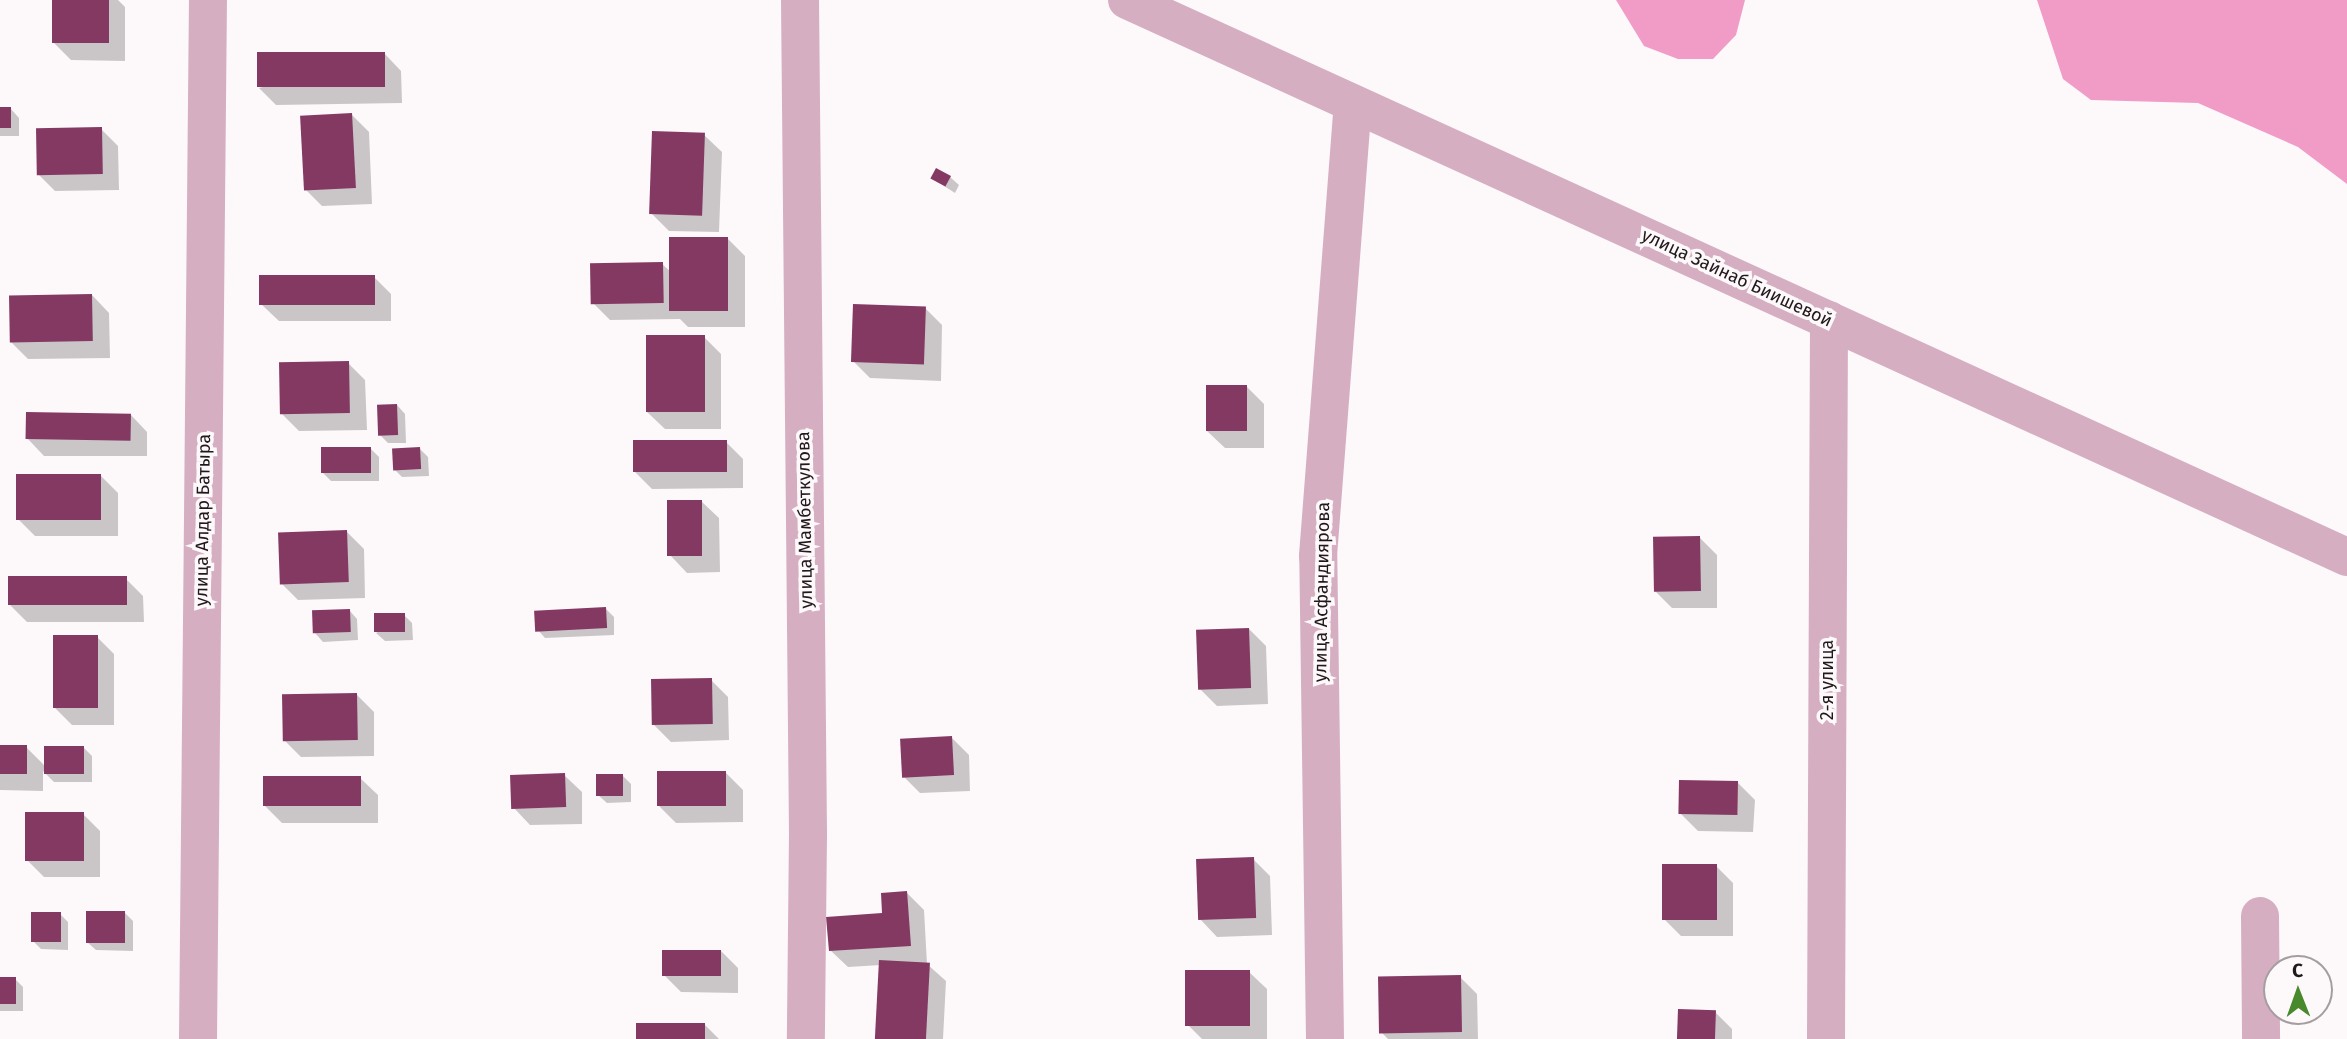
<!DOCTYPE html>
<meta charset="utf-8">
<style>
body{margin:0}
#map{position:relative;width:2347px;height:1039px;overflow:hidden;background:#fdf8fa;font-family:"Fira Sans",sans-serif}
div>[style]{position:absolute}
.forest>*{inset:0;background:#f19bc7}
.shadow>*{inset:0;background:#0003}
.building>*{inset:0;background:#843963;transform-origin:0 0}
.minor>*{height:38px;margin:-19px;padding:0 19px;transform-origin:19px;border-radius:19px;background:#d5aec1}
span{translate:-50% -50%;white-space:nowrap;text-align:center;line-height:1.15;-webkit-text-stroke:7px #fdf8fa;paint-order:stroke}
.street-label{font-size:18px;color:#20181c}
.north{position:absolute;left:2263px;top:955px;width:70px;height:70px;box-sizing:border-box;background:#fdf8fa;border:2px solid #a59ea1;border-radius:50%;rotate:359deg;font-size:19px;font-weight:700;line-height:28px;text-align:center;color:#20181c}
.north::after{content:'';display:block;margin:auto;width:24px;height:32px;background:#47892c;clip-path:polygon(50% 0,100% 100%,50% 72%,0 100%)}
</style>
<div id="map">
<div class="forest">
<i style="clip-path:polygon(1616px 0,1745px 0,1736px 35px,1713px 59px,1678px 59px,1644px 46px)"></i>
<i style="clip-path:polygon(2037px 0,2347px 0,2347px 184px,2298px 147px,2198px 103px,2091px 100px,2063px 79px)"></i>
</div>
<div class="shadow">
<i style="clip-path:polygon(54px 0,118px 0,125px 7px,125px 61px,71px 60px,54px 43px)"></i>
<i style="clip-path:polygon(384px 53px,401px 71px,402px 103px,276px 105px,259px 88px)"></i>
<i style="clip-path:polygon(0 109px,11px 109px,19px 118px,19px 136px,0 136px)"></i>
<i style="clip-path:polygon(352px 115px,369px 132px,372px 204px,322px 206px,305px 189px)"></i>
<i style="clip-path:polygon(101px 129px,118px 146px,119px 190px,55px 191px,38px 174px)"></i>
<i style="clip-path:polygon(704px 135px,722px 152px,719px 232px,669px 231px,651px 213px)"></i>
<i style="clip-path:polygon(950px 177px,959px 185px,955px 193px,933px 179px)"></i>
<i style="clip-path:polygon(728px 239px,745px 256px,745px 327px,688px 327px,680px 319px,610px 320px,593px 303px,662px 264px,671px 272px)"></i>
<i style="clip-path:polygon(374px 277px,391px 294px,391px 321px,279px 321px,261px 304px)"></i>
<i style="clip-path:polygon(92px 295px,109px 313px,110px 358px,28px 359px,11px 342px)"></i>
<i style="clip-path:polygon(925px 308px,942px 325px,941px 381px,870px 378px,853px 361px)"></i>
<i style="clip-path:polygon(704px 337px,721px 354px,721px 429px,665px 429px,647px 412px)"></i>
<i style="clip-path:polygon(348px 363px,365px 380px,367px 430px,299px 431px,282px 414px)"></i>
<i style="clip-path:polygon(1247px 387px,1264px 404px,1264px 448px,1225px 448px,1207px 431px)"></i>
<i style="clip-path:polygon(397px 405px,405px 414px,406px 443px,388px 443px,380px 435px)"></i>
<i style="clip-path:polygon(130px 414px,147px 432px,147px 456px,44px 456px,27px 438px)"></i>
<i style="clip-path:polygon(726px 442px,743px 459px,743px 488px,652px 489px,635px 472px)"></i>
<i style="clip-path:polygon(371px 449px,379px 457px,379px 481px,331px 481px,323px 473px)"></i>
<i style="clip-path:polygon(420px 449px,428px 457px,429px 476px,402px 477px,394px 469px)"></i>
<i style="clip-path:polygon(100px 475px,118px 493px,118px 536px,35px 536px,18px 519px)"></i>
<i style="clip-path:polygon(701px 501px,719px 518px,720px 572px,687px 573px,670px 555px)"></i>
<i style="clip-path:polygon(347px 532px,364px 549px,365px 598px,298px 600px,281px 583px)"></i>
<i style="clip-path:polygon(1700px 538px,1717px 555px,1717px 608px,1672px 608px,1655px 591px)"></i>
<i style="clip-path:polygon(126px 579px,143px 596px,144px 622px,27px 622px,10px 605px)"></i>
<i style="clip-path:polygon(605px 608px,614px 617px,614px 635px,545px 638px,537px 629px)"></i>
<i style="clip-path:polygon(349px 610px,357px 619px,358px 640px,323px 642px,315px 633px)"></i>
<i style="clip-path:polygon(404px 615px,412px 623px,413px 640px,385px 641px,376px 633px)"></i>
<i style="clip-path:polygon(1249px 629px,1266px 646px,1268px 704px,1217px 706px,1200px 689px)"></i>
<i style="clip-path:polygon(97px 637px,114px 654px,114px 725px,72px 725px,55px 708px)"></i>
<i style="clip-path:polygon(711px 680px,728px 697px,729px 740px,671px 742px,654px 725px)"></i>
<i style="clip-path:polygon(357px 695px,374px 712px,374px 756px,301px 757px,284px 740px)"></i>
<i style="clip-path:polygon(952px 738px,969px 755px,970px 791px,920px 793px,903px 776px)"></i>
<i style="clip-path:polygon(0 747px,26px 747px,46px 767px,84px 748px,92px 756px,92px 782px,54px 782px,43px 771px,43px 791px,0 790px)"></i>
<i style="clip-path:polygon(726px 773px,743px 790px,743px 822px,676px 823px,659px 806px)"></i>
<i style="clip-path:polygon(564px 775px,582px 792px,582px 824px,530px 825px,513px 807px)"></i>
<i style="clip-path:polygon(622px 775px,631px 784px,631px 802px,607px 803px,598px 795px)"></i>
<i style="clip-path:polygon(360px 778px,378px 795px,378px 823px,282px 823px,265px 806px)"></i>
<i style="clip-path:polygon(1737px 782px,1755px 800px,1753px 832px,1698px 831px,1681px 814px)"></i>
<i style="clip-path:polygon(83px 814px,100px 831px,100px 877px,44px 877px,27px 860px)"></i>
<i style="clip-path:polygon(1253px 859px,1270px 876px,1272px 935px,1217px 937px,1200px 919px)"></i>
<i style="clip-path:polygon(1716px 866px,1733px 883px,1733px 936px,1681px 936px,1664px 919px)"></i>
<i style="clip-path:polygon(907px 893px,924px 910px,927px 964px,946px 981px,943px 1039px,877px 1039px,881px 965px,848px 967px,830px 950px,884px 915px)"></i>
<i style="clip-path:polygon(125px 913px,133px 921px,133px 951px,96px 950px,87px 942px)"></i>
<i style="clip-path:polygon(60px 914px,68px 922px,68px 950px,41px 949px,33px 941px)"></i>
<i style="clip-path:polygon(721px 951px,738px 968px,738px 993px,681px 992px,664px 975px)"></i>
<i style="clip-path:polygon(1249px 972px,1267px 989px,1267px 1039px,1202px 1039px,1188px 1025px)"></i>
<i style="clip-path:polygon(1460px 977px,1477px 994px,1478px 1039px,1388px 1039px,1381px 1032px)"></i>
<i style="clip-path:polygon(0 979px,15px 979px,23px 987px,23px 1011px,0 1011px)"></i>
<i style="clip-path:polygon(1715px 1012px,1732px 1029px,1732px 1039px,1679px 1039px)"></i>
<i style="clip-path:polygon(705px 1025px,719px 1039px,638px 1039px)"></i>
</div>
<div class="building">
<i style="left:52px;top:0;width:57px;height:43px"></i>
<i style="left:385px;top:52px;width:35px;height:128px;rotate:90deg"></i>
<i style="left:0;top:107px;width:11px;height:21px"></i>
<i style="left:352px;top:113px;width:75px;height:52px;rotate:87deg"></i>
<i style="left:102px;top:127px;width:47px;height:66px;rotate:89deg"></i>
<i style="left:652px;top:131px;width:53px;height:83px;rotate:2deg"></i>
<i style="left:936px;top:168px;width:17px;height:12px;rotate:28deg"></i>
<i style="left:669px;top:237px;width:59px;height:74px"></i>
<i style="left:663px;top:262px;width:41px;height:73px;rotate:89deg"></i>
<i style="left:259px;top:275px;width:116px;height:30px"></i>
<i style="left:92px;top:294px;width:47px;height:83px;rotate:89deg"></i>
<i style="left:853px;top:304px;width:73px;height:58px;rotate:2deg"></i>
<i style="left:705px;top:335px;width:77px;height:59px;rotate:90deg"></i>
<i style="left:349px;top:361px;width:52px;height:70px;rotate:89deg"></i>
<i style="left:1206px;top:385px;width:41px;height:46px"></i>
<i style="left:397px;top:404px;width:31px;height:20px;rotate:88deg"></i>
<i style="left:26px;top:412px;width:105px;height:27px;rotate:1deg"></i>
<i style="left:727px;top:440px;width:32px;height:94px;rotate:90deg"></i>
<i style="left:371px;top:447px;width:26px;height:50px;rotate:90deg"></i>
<i style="left:420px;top:447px;width:22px;height:28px;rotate:87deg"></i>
<i style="left:16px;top:474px;width:85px;height:46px"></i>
<i style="left:667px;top:500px;width:35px;height:56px"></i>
<i style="left:347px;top:530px;width:52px;height:69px;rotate:88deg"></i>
<i style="left:1700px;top:536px;width:55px;height:47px;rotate:89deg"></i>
<i style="left:8px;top:576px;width:119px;height:29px"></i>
<i style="left:606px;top:607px;width:21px;height:72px;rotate:87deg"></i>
<i style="left:350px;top:609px;width:23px;height:38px;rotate:88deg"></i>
<i style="left:405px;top:613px;width:19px;height:31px;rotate:90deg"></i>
<i style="left:1249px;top:628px;width:60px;height:53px;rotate:88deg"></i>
<i style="left:53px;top:635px;width:45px;height:73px"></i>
<i style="left:712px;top:678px;width:46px;height:61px;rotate:89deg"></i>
<i style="left:357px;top:693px;width:47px;height:75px;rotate:89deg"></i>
<i style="left:952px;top:736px;width:39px;height:52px;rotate:87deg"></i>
<i style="left:0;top:745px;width:27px;height:29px"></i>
<i style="left:44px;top:746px;width:40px;height:28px"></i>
<i style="left:657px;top:771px;width:69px;height:35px"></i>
<i style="left:565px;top:773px;width:34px;height:55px;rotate:88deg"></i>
<i style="left:596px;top:774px;width:27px;height:22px"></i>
<i style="left:263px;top:776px;width:98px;height:30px"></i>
<i style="left:1679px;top:780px;width:59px;height:34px;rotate:1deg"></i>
<i style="left:25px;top:812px;width:59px;height:49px"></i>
<i style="left:1254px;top:857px;width:61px;height:58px;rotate:88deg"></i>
<i style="left:1662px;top:864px;width:55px;height:56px"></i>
<i style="clip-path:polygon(907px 891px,911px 946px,829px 951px,826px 917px,882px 913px,881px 893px)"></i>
<i style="left:86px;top:911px;width:39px;height:32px"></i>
<i style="left:61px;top:912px;width:30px;height:30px;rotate:90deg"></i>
<i style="left:662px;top:950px;width:59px;height:26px"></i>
<i style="left:879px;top:960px;width:51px;height:79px;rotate:3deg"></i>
<i style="left:1185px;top:970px;width:65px;height:56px"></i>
<i style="left:1461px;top:975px;width:57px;height:83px;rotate:89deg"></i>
<i style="left:0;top:977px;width:16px;height:27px"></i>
<i style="left:1678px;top:1009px;width:38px;height:30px;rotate:2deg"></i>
<i style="left:636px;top:1023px;width:69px;height:16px"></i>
</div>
<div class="minor">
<i style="left:800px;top:0;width:834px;rotate:89.45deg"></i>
<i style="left:808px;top:834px;width:205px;rotate:90.6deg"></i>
<i style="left:1127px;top:0;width:1341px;rotate:24.54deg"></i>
<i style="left:2260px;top:916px;width:123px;rotate:89.5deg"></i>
<i style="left:198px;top:1039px;width:1039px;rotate:-89.45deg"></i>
<i style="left:1325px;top:1039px;width:483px;rotate:-90.8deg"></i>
<i style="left:1318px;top:556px;width:454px;rotate:-85.6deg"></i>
<i style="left:1826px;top:1039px;width:719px;rotate:-89.76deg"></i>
</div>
<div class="street-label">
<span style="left:1737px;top:278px;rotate:25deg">улица Зайнаб Биишевой</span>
<span style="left:203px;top:520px;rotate:-89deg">улица Алдар Батыра</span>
<span style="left:805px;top:520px;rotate:-91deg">улица Мамбеткулова</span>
<span style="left:1322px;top:592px;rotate:-89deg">улица Асфандиярова</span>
<span style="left:1827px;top:680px;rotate:-90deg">2-я улица</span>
</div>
<div class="north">С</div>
</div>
